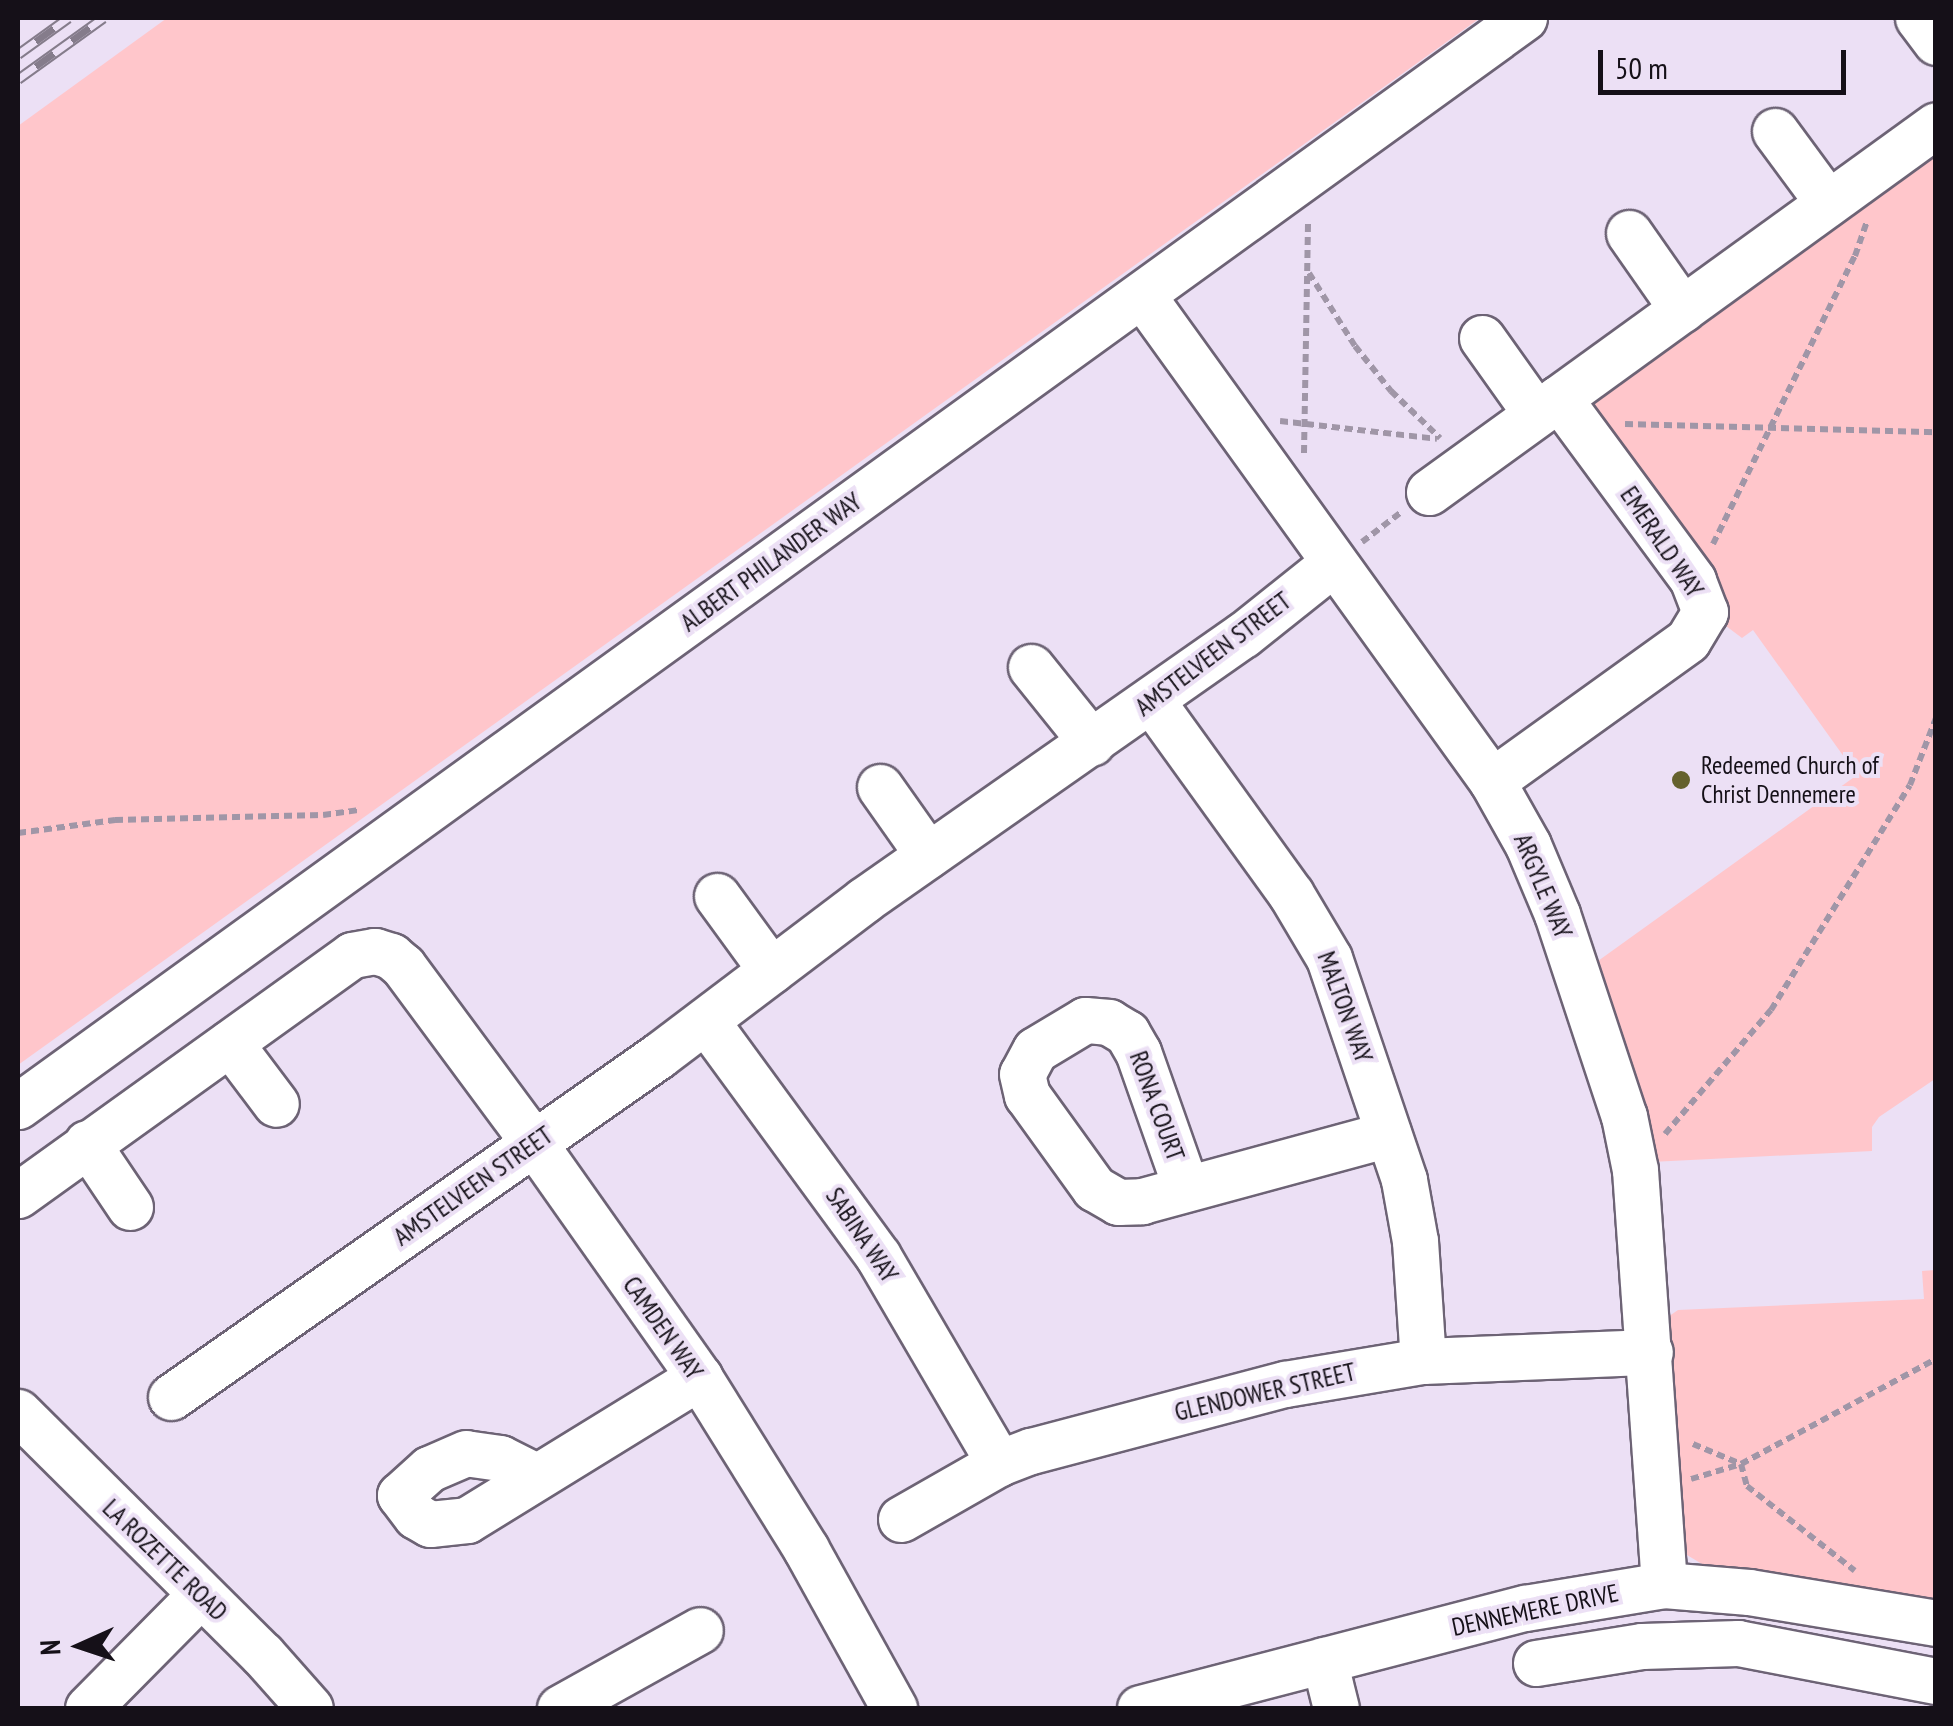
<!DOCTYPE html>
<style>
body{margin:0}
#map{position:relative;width:1953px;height:1726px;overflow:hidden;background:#ece0f5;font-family:"PT Sans Narrow",sans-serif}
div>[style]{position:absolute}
.green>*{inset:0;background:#ffc6cb}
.path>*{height:6px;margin-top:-3px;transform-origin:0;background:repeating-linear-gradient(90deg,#a096a7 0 8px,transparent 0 13px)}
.roads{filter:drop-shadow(2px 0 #6d6375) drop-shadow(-2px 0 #6d6375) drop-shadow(0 2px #6d6375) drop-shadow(0 -2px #6d6375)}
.minor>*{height:45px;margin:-22.5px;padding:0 22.5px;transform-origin:22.5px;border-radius:22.5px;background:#fff}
.rail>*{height:11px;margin-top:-5.5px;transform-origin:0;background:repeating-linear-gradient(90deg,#ece0f5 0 22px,#857c8b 0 44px);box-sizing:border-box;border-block:2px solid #857c8b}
.dots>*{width:28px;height:28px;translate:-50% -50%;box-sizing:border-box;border:5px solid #ece0f5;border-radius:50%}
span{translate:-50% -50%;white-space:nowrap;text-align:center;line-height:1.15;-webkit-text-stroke:8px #ece0f5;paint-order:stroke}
.street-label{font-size:25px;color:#151018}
.poi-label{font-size:25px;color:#151018}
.left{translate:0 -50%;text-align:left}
.frame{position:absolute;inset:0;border:20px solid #151018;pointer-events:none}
.north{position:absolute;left:30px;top:1596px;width:100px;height:100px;-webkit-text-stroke:8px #ece0f5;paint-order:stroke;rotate:267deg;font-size:28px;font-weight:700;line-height:40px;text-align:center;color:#151018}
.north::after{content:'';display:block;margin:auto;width:35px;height:45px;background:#151018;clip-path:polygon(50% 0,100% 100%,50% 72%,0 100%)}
.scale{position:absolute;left:1598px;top:50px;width:248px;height:45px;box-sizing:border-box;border:5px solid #151018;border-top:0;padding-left:12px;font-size:30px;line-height:35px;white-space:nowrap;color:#151018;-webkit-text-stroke:8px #ece0f5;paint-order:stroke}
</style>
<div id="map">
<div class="green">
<i style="clip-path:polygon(167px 18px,1480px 18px,18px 1065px,18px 126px)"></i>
<i style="clip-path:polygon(1935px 137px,1935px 1079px,1879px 1117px,1872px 1127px,1872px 1151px,1651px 1162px,1591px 966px,1857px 775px,1753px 630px,1742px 638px,1718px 620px,1590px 403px)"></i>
<i style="clip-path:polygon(1935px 1270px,1935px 1601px,1794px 1575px,1707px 1567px,1687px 1555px,1681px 1547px,1665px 1319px,1678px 1310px,1924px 1299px,1922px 1271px)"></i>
</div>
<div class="path">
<i style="left:1309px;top:273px;width:86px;rotate:57.8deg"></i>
<i style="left:1355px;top:346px;width:58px;rotate:51.3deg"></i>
<i style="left:1391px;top:391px;width:68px;rotate:43.8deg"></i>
<i style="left:1280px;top:421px;width:158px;rotate:6.5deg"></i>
<i style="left:1625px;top:424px;width:311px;rotate:1.5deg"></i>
<i style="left:1304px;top:453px;width:232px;rotate:-89deg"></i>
<i style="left:1362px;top:542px;width:48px;rotate:-37.3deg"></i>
<i style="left:1713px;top:544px;width:321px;rotate:-63.8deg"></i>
<i style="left:1855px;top:256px;width:36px;rotate:-71deg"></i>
<i style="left:18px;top:833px;width:98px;rotate:-7.6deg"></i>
<i style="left:115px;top:820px;width:208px;rotate:-1.4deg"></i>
<i style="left:323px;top:815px;width:37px;rotate:-8deg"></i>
<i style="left:1665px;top:1134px;width:163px;rotate:-49.5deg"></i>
<i style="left:1771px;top:1010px;width:264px;rotate:-58.3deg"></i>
<i style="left:1910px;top:785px;width:72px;rotate:-68.8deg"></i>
<i style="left:1693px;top:1444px;width:52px;rotate:22.6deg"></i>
<i style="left:1741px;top:1464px;width:23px;rotate:75deg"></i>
<i style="left:1747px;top:1486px;width:137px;rotate:38.2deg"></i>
<i style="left:1691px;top:1479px;width:52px;rotate:-16.7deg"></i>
<i style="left:1741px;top:1464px;width:221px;rotate:-28.3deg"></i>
</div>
<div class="roads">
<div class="minor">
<i style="left:1918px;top:18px;width:30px;rotate:53deg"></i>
<i style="left:1775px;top:131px;width:89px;rotate:53.6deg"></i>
<i style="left:1629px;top:233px;width:93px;rotate:55.1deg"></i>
<i style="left:1142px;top:295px;width:599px;rotate:54.24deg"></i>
<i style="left:1492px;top:781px;width:73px;rotate:60.6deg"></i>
<i style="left:1528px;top:845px;width:75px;rotate:67.2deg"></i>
<i style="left:1557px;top:914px;width:213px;rotate:71.7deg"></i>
<i style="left:1624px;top:1116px;width:55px;rotate:78.5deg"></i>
<i style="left:1635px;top:1170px;width:416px;rotate:86deg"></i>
<i style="left:1482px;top:338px;width:93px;rotate:54.6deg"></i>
<i style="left:1429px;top:492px;width:160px;rotate:-35.9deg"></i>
<i style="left:1031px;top:667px;width:97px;rotate:51.2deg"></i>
<i style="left:1151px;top:700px;width:239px;rotate:54.2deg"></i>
<i style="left:1291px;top:894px;width:74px;rotate:59.3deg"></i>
<i style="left:1329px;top:958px;width:234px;rotate:71.3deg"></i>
<i style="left:1404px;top:1180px;width:62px;rotate:79.8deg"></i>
<i style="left:1415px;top:1241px;width:120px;rotate:86.2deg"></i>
<i style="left:1492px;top:781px;width:241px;rotate:-35.7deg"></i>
<i style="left:1688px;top:640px;width:33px;rotate:-59deg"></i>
<i style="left:1705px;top:612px;width:34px;rotate:-111deg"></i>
<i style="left:1693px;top:580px;width:226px;rotate:-126.4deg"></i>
<i style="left:1559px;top:398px;width:465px;rotate:-35.9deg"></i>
<i style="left:880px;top:787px;width:83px;rotate:54.8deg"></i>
<i style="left:717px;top:896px;width:92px;rotate:53.9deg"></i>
<i style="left:706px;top:1021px;width:291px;rotate:53.8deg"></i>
<i style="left:878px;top:1256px;width:240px;rotate:59.7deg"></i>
<i style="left:230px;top:1043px;width:76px;rotate:53deg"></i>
<i style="left:18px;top:1106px;width:1858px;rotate:-35.85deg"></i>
<i style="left:87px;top:1143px;width:77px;rotate:56.1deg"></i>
<i style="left:1186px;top:1188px;width:144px;rotate:-109.4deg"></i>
<i style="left:1138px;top:1052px;width:22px;rotate:-120deg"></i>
<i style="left:1127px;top:1033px;width:21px;rotate:-149deg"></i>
<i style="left:1109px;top:1022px;width:24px;rotate:-175deg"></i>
<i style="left:1085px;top:1020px;width:58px;rotate:149deg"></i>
<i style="left:1035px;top:1050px;width:27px;rotate:118deg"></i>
<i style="left:1022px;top:1074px;width:22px;rotate:77deg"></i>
<i style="left:1027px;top:1095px;width:115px;rotate:54.2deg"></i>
<i style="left:1094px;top:1188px;width:28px;rotate:30deg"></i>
<i style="left:1118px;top:1202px;width:24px;rotate:-2deg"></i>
<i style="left:1142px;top:1201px;width:255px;rotate:-15.2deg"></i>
<i style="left:18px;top:1195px;width:411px;rotate:-35.7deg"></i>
<i style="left:352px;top:955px;width:23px;rotate:-10deg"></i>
<i style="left:375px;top:951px;width:17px;rotate:17deg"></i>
<i style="left:391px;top:956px;width:16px;rotate:40deg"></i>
<i style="left:403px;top:966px;width:220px;rotate:53.5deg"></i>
<i style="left:534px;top:1143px;width:286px;rotate:54.8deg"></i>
<i style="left:699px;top:1377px;width:203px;rotate:58.1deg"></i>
<i style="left:806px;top:1549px;width:182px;rotate:61deg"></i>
<i style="left:171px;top:1397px;width:595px;rotate:-35deg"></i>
<i style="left:658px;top:1056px;width:258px;rotate:-37.1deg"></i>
<i style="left:864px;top:900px;width:462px;rotate:-35deg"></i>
<i style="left:1243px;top:635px;width:114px;rotate:-38.6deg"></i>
<i style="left:18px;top:1412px;width:344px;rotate:44.8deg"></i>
<i style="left:262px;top:1654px;width:72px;rotate:48.4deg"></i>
<i style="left:536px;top:1476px;width:40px;rotate:-153.4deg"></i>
<i style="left:500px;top:1458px;width:34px;rotate:-172deg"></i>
<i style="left:466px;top:1453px;width:40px;rotate:156.6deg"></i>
<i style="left:429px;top:1469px;width:39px;rotate:138deg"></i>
<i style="left:400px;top:1495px;width:26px;rotate:53deg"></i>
<i style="left:416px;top:1516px;width:16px;rotate:30deg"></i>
<i style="left:430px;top:1524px;width:37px;rotate:-6deg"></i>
<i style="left:467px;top:1520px;width:273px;rotate:-31.6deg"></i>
<i style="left:901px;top:1519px;width:113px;rotate:-29.7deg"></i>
<i style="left:999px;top:1463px;width:34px;rotate:-21deg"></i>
<i style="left:1031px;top:1451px;width:263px;rotate:-14.8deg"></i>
<i style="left:1285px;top:1384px;width:140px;rotate:-9.5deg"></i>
<i style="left:1423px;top:1361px;width:227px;rotate:-2.3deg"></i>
<i style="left:1324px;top:1660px;width:49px;rotate:76deg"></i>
<i style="left:1536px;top:1663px;width:107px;rotate:-9.1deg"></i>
<i style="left:1642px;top:1646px;width:96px;rotate:-1.8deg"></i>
<i style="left:1738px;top:1643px;width:202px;rotate:10.9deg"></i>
<i style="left:88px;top:1708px;width:159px;rotate:-45.3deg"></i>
<i style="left:560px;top:1708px;width:160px;rotate:-29.1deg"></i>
<i style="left:1140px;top:1708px;width:398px;rotate:-14.6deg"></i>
<i style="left:1525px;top:1608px;width:141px;rotate:-9.4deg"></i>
<i style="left:1664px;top:1585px;width:85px;rotate:4.7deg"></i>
<i style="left:1749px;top:1592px;width:190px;rotate:9.4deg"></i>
</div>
</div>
<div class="rail">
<i style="left:18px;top:54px;width:62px;rotate:-35.8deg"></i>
<i style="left:18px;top:79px;width:105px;rotate:-35.7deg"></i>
</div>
<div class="dots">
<i style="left:1681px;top:780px;background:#65612d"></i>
</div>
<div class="street-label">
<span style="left:1662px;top:542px;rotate:56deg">EMERALD WAY</span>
<span style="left:771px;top:562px;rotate:-36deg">ALBERT PHILANDER WAY</span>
<span style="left:1213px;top:654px;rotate:-37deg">AMSTELVEEN STREET</span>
<span style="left:1543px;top:886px;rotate:67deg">ARGYLE WAY</span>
<span style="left:1345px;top:1007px;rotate:70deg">MALTON WAY</span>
<span style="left:1157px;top:1106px;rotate:70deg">RONA COURT</span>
<span style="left:473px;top:1186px;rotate:-35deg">AMSTELVEEN STREET</span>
<span style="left:862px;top:1235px;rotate:56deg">SABINA WAY</span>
<span style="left:663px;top:1328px;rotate:55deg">CAMDEN WAY</span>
<span style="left:1265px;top:1392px;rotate:-13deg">GLENDOWER STREET</span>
<span style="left:165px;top:1560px;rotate:44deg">LA ROZETTE ROAD</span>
<span style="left:1535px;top:1610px;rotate:-12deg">DENNEMERE DRIVE</span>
</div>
<div class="poi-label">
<span class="left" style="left:1701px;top:780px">Redeemed Church of<br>Christ Dennemere</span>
</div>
<div class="frame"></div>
<div class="north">N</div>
<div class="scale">50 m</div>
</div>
